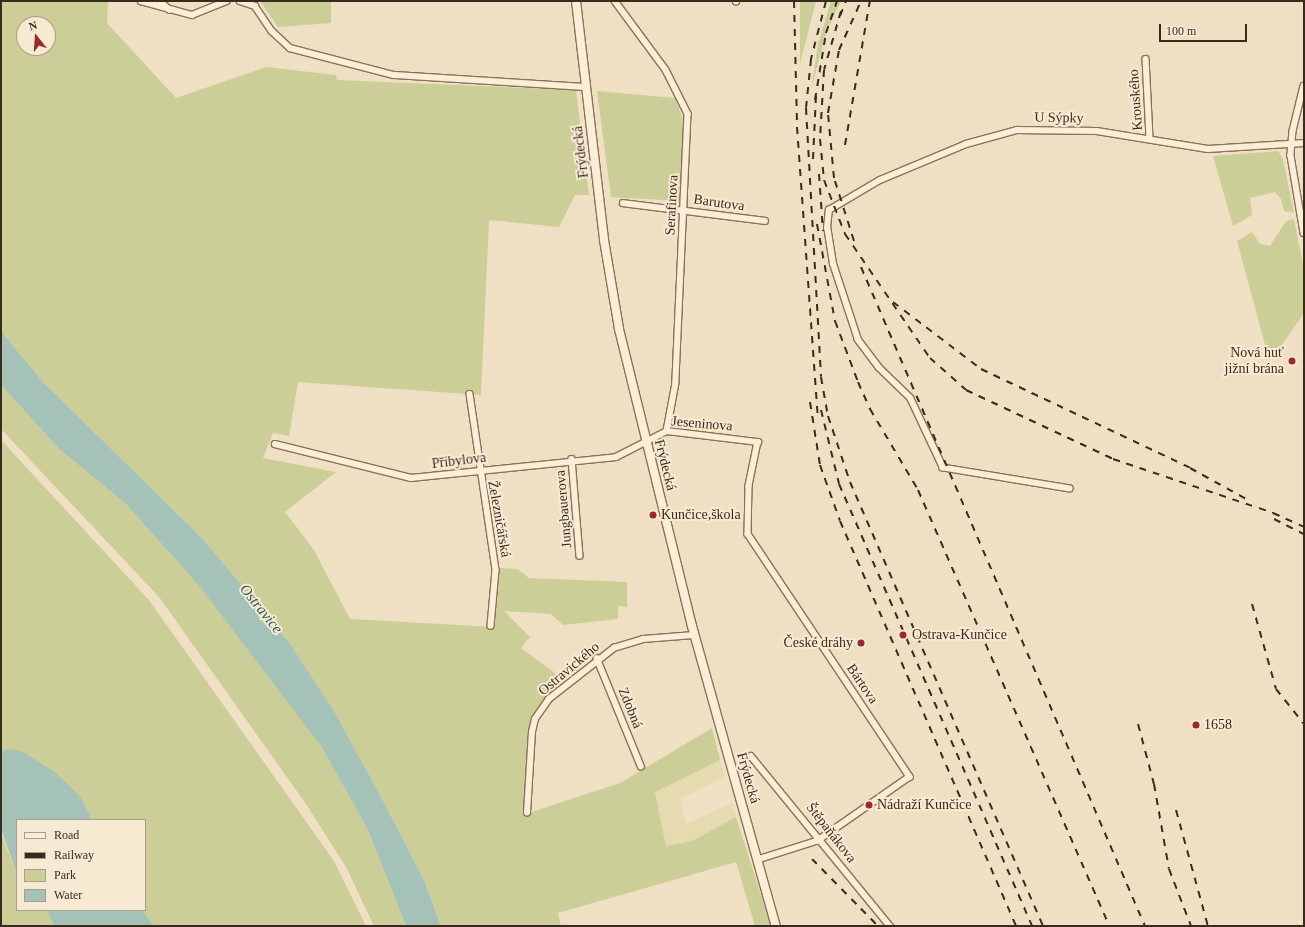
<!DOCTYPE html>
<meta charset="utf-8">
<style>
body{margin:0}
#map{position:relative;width:1305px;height:927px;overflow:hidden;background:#f0e0c3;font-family:Georgia,serif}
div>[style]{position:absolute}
.farmland>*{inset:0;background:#e6dab0}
.green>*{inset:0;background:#cbce96}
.water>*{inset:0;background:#a5c2b8}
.roads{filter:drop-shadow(1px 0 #8b7159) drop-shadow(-1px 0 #8b7159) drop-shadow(0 1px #8b7159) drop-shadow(0 -1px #8b7159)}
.minor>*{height:5.5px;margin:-2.75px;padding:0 2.75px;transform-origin:2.75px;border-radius:2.75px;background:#faeed7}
.secondary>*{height:8px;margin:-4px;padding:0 4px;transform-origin:4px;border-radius:4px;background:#faeed7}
.tram>*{height:1px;margin:-0.5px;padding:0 0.5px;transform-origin:0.5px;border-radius:0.5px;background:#3a2a1e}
.rail>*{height:2px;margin-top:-1px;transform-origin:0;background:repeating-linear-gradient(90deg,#3a2a1e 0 7px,transparent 0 14px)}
.dots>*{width:11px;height:11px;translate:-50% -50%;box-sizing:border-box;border:2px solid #f7ead3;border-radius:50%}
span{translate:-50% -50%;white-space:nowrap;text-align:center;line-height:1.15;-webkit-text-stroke:4px #f7ead3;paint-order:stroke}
.street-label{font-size:14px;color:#3a2a1e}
.poi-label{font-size:14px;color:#3a2a1e}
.right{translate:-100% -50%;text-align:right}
.left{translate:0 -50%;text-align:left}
.water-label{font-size:15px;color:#2c5b55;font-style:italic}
.frame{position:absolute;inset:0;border:2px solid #3a2a1e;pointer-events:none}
.legend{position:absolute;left:16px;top:819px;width:130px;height:92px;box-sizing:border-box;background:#f7ead3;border:1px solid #ab9d8b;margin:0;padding:5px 7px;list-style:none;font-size:12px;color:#3a2a1e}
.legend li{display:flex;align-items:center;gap:8px;height:20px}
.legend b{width:20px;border:1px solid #ab9d8b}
.north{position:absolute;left:16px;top:16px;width:40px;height:40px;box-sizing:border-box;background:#f7ead3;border:1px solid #ab9d8b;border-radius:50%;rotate:343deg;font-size:11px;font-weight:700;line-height:16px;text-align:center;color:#3a2a1e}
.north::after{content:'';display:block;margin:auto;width:14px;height:18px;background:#9c272e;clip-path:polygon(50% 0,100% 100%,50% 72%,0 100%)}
.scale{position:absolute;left:1159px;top:24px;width:88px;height:18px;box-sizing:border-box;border:2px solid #3a2a1e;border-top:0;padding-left:5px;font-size:12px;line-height:14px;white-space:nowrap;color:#3a2a1e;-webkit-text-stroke:3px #f7ead3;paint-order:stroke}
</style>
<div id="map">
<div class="farmland">
<i style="clip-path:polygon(720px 760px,724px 777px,680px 799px,686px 824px,732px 803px,736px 817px,692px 841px,666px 846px,655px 792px)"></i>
</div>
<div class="green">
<i style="clip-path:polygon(evenodd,1px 1px,108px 1px,107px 23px,176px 98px,266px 67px,336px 75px,337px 80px,576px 90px,589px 195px,575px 195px,559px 227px,489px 220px,481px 395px,298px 382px,289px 436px,273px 433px,263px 458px,336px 472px,285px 512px,314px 550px,350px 619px,495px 627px,498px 568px,518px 569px,529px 578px,627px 582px,627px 607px,618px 606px,618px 619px,563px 625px,551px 614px,504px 611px,530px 637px,521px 648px,567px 682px,541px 703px,532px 718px,529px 813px,620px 783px,712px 728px,720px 760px,655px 792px,666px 846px,692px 841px,736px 817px,771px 926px,755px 926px,736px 862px,558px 913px,561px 926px,441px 926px,424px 880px,379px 793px,334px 711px,289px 642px,203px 539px,43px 382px,1px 331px,1px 1px,24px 24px,48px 24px,48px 48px,24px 48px,24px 24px)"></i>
<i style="clip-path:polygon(260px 1px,331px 1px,331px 23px,278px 27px)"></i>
<i style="clip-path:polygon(800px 1px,816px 1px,800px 64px)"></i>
<i style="clip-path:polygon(831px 1px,841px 1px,826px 33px,811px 90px,818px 44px)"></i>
<i style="clip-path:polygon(597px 91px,675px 98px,684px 122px,681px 201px,611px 197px)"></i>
<i style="clip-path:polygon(1278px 151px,1283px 159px,1294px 213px,1284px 211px,1281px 199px,1275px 192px,1250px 198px,1252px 215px,1233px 226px,1213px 156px)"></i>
<i style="clip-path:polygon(1294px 219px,1304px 270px,1304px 313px,1277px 352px,1271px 354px,1267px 352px,1237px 241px,1252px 232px,1260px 244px,1270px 246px,1286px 221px)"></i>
<i style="clip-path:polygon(1px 385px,59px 449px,125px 503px,200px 587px,254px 654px,321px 746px,368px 830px,406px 926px,374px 926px,346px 867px,306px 804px,159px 597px,1px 429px)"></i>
<i style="clip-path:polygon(1px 440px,149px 600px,334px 861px,366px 926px,154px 926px,142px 910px,145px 910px,145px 820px,92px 820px,81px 797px,55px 772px,7px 749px,1px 752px)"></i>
<i style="clip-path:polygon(1px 833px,17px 874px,17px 910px,47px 910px,54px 926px,1px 926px)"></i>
</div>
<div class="water">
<i style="clip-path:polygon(1px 331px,43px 382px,203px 539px,289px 642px,334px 711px,379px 793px,424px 880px,441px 926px,406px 926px,368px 830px,321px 746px,200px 587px,125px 503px,59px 449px,1px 385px)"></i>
<i style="clip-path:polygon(7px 749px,21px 751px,55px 772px,81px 797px,92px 820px,17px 820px,17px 874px,1px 829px,1px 752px)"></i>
<i style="clip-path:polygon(47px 910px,142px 910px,154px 926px,54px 926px)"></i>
</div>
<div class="roads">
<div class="minor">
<i style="left:141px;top:1px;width:53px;rotate:15.4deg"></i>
<i style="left:192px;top:15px;width:37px;rotate:-22deg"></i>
<i style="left:160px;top:1px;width:13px;rotate:42deg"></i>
<i style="left:240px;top:1px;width:16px;rotate:18deg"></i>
<i style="left:255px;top:6px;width:30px;rotate:56deg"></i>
<i style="left:272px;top:31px;width:25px;rotate:43deg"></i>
<i style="left:290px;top:48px;width:107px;rotate:14.6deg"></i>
<i style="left:394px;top:75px;width:192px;rotate:3.6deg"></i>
<i style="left:615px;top:1px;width:86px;rotate:53.5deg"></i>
<i style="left:666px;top:70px;width:49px;rotate:63.4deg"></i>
<i style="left:688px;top:114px;width:269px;rotate:92.6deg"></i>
<i style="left:676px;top:383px;width:49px;rotate:100.6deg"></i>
<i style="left:736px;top:2px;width:1px;rotate:-90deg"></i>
<i style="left:1146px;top:59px;width:80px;rotate:87.1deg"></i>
<i style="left:1304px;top:86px;width:46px;rotate:103.7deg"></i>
<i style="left:1293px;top:131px;width:25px;rotate:95deg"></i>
<i style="left:1291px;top:156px;width:78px;rotate:80.4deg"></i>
<i style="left:623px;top:203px;width:143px;rotate:7.2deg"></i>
<i style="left:470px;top:394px;width:178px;rotate:81.6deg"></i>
<i style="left:496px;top:570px;width:56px;rotate:95.1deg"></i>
<i style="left:275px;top:444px;width:140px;rotate:14deg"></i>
<i style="left:411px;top:478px;width:206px;rotate:-5.8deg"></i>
<i style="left:616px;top:457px;width:57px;rotate:-27deg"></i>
<i style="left:667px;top:431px;width:92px;rotate:6.9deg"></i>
<i style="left:758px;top:442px;width:45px;rotate:101.6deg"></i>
<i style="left:749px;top:486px;width:48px;rotate:91.2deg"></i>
<i style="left:748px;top:534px;width:292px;rotate:56.3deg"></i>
<i style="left:910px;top:777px;width:112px;rotate:145.2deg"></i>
<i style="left:818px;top:841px;width:63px;rotate:162.4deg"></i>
<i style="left:572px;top:459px;width:97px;rotate:85.3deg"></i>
<i style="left:1070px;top:489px;width:129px;rotate:-170.6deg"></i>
<i style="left:943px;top:468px;width:77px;rotate:-115.2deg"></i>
<i style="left:910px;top:398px;width:43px;rotate:-135.9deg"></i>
<i style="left:879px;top:368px;width:35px;rotate:-127deg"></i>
<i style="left:858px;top:340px;width:80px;rotate:-108.2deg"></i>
<i style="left:833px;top:264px;width:36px;rotate:-99deg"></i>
<i style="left:827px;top:228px;width:18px;rotate:-84deg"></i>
<i style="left:829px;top:210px;width:59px;rotate:-30.5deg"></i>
<i style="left:880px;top:180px;width:93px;rotate:-22.7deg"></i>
<i style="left:966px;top:144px;width:53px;rotate:-15.4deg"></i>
<i style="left:1017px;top:130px;width:80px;rotate:0.7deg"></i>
<i style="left:1097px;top:131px;width:112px;rotate:9.2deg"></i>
<i style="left:1208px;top:149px;width:96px;rotate:-3.6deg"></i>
<i style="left:597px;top:658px;width:117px;rotate:67.8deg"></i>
<i style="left:751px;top:756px;width:220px;rotate:50.7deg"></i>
<i style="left:527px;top:813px;width:81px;rotate:-86.5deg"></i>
<i style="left:532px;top:732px;width:13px;rotate:-77deg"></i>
<i style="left:535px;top:719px;width:24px;rotate:-55deg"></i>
<i style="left:549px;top:699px;width:83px;rotate:-38.1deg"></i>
<i style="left:614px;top:648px;width:30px;rotate:-17deg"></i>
<i style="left:643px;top:639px;width:51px;rotate:-4.5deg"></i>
</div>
<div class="secondary">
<i style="left:576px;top:1px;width:241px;rotate:83.3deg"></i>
<i style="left:604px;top:240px;width:90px;rotate:80.4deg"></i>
<i style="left:619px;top:329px;width:306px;rotate:76.2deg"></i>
<i style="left:692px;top:626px;width:312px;rotate:74.4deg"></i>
</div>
</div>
<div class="tram">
<i style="left:1304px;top:125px;width:45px;rotate:90deg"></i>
</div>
<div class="rail">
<i style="left:794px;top:1px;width:126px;rotate:88.6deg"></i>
<i style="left:797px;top:127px;width:292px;rotate:85.9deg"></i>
<i style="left:826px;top:1px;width:60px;rotate:104.5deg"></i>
<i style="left:811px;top:59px;width:49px;rotate:95.8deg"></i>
<i style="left:806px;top:108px;width:269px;rotate:86.8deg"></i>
<i style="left:821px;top:377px;width:40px;rotate:80deg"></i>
<i style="left:828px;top:416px;width:70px;rotate:71.6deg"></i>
<i style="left:850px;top:482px;width:484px;rotate:66.5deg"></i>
<i style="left:841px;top:11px;width:61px;rotate:106.1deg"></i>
<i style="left:824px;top:70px;width:69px;rotate:93.3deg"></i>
<i style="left:820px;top:139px;width:41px;rotate:84.4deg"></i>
<i style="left:824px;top:180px;width:58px;rotate:68.7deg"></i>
<i style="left:845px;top:234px;width:150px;rotate:55.6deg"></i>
<i style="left:930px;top:358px;width:48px;rotate:41.6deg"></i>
<i style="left:966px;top:390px;width:162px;rotate:25.1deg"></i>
<i style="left:1113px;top:459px;width:169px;rotate:18.6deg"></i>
<i style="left:1273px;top:513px;width:34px;rotate:24deg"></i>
<i style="left:840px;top:16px;width:16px;rotate:-68deg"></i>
<i style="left:815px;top:100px;width:68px;rotate:-80.7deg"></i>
<i style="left:826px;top:33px;width:34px;rotate:-71deg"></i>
<i style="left:845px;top:145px;width:146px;rotate:-80.2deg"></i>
<i style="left:813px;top:159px;width:64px;rotate:-87.3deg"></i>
<i style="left:819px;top:174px;width:57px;rotate:86deg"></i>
<i style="left:817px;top:224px;width:99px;rotate:79.5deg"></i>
<i style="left:835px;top:321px;width:65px;rotate:69.3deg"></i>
<i style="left:858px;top:382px;width:30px;rotate:66deg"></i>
<i style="left:870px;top:409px;width:94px;rotate:59.3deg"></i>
<i style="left:918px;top:490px;width:476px;rotate:66.3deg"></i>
<i style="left:854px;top:241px;width:66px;rotate:-107.6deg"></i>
<i style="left:834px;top:178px;width:65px;rotate:-95.3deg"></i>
<i style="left:828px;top:113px;width:64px;rotate:-80.1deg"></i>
<i style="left:839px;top:50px;width:54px;rotate:-65.8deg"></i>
<i style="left:861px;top:267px;width:718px;rotate:66.69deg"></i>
<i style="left:893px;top:302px;width:111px;rotate:37.3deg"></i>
<i style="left:981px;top:369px;width:231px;rotate:25.3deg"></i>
<i style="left:1190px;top:468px;width:66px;rotate:28.9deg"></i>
<i style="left:810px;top:402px;width:64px;rotate:81deg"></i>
<i style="left:820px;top:465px;width:59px;rotate:70.3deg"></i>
<i style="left:840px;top:521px;width:442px;rotate:66.5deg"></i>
<i style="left:821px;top:410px;width:76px;rotate:76.3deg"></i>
<i style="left:839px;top:484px;width:482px;rotate:66.4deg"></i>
<i style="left:1274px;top:519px;width:34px;rotate:27deg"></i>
<i style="left:1252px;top:604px;width:88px;rotate:74.2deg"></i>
<i style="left:1276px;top:689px;width:45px;rotate:51.3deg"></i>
<i style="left:1138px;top:724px;width:62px;rotate:75.1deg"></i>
<i style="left:1154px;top:784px;width:86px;rotate:80deg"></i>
<i style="left:1169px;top:869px;width:61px;rotate:68.9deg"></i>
<i style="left:1176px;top:810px;width:120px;rotate:74.6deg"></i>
<i style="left:812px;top:859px;width:94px;rotate:45.4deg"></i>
</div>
<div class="dots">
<i style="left:1292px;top:361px;background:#9c272e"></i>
<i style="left:653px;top:515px;background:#9c272e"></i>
<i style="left:903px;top:635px;background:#9c272e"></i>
<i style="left:861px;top:643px;background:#9c272e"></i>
<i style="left:1196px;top:725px;background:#9c272e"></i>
<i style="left:869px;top:805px;background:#9c272e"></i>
</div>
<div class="street-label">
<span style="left:1136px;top:100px;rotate:-94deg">Krouského</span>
<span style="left:1059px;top:118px;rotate:1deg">U Sýpky</span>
<span style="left:581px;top:152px;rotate:-97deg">Frýdecká</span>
<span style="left:719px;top:203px;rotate:8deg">Barutova</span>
<span style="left:672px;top:205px;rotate:-87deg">Serafinova</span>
<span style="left:702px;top:424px;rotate:5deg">Jeseninova</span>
<span style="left:459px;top:461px;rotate:-7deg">Přibylova</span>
<span style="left:665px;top:465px;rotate:76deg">Frýdecká</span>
<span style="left:564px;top:509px;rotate:-95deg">Jungbauerova</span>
<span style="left:499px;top:519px;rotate:80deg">Železničářská</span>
<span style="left:569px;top:669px;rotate:-40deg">Ostravického</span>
<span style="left:862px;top:684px;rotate:56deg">Bártova</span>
<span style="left:630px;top:708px;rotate:68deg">Zdobná</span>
<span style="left:748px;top:778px;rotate:74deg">Frýdecká</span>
<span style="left:831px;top:833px;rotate:52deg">Štěpaňákova</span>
</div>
<div class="poi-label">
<span class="right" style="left:1284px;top:361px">Nová huť<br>jižní brána</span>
<span class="left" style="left:661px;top:515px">Kunčice,škola</span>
<span class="left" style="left:912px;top:635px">Ostrava-Kunčice</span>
<span class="right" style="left:853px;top:643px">České dráhy</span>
<span class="left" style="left:1204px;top:725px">1658</span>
<span class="left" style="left:877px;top:805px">Nádraží Kunčice</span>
</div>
<div class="water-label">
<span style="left:261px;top:609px;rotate:51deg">Ostravice</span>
</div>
<div class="frame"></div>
<ul class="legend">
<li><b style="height:5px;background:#faeed7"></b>Road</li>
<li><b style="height:5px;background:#3a2a1e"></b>Railway</li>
<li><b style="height:11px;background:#cbce96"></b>Park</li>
<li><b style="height:11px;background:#a5c2b8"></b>Water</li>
</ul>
<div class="north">N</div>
<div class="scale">100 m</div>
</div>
